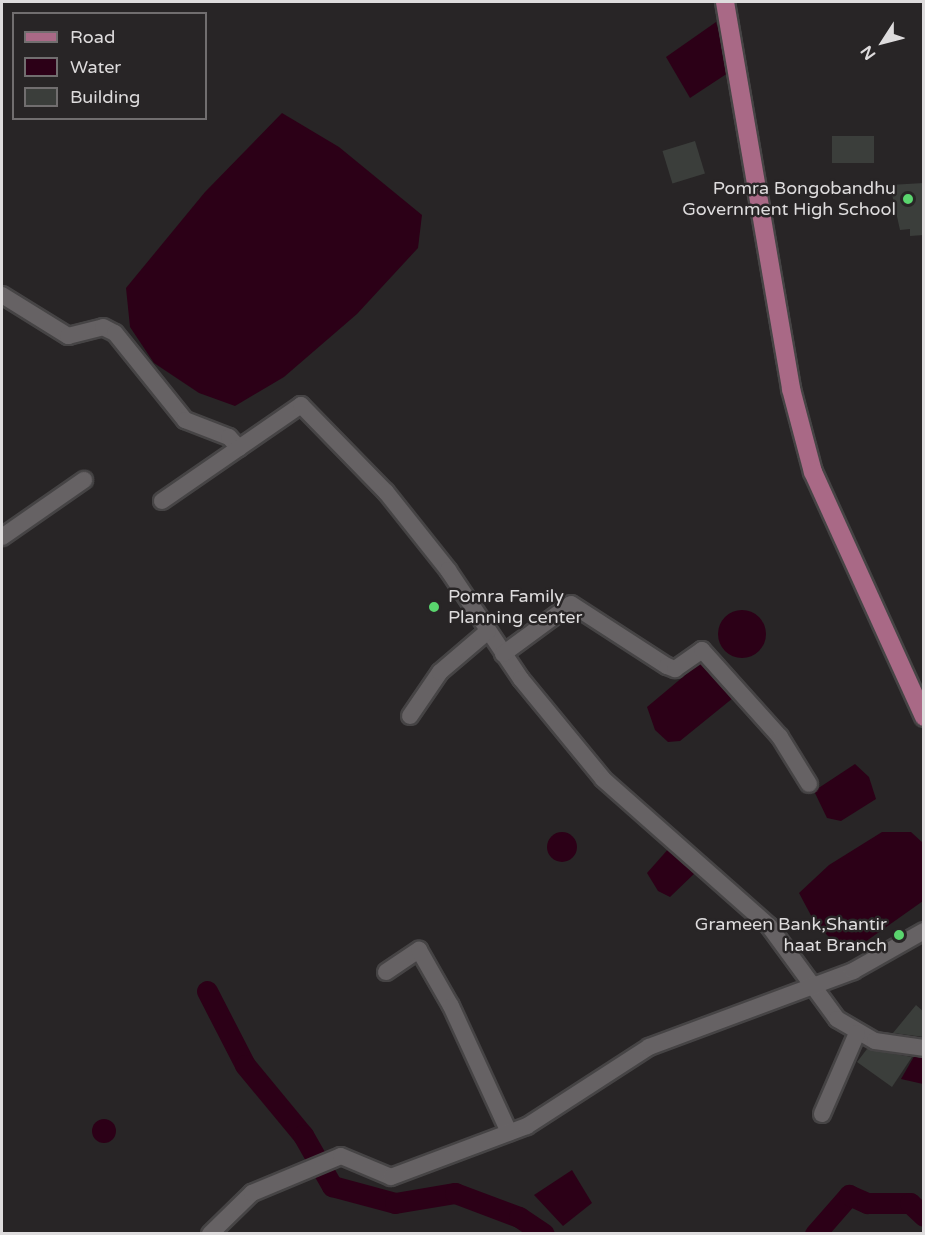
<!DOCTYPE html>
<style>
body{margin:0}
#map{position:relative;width:925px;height:1235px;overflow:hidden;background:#282526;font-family:"Varela Round",sans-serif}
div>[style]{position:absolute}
.water>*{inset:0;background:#2c0017}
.round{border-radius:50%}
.river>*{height:21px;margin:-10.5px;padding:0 10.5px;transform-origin:10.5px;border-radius:10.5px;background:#2c0017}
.building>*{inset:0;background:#3b3e3b;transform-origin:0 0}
.roads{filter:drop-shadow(2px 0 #464445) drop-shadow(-2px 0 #464445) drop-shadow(0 2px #464445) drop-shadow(0 -2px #464445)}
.minor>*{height:16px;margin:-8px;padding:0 8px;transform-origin:8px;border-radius:8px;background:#666264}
.major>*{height:18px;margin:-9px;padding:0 9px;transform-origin:9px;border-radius:9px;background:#a96986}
.dots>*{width:16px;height:16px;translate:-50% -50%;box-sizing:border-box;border:3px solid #282526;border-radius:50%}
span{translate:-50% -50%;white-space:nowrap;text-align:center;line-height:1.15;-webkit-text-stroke:5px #282526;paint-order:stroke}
.poi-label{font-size:18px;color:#dedcdd}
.right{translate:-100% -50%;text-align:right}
.left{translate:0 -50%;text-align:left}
.frame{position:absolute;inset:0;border:3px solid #dedcdd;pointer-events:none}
.legend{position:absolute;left:12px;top:12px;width:195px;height:108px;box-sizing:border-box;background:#282526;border:2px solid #716e6f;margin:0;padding:8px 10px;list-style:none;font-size:18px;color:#dedcdd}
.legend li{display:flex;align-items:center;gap:12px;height:30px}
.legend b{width:30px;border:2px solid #716e6f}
.north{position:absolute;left:853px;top:12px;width:60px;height:60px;-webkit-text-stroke:4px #282526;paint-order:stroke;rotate:234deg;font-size:16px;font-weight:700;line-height:24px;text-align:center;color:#dedcdd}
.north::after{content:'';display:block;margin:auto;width:21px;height:27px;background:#dedcdd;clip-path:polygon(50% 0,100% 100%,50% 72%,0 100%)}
</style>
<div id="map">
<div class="water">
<i style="clip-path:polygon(716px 22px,731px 71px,690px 98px,666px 57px)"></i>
<i style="clip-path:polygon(282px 113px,339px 147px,422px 215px,418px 248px,357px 314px,284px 377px,235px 406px,199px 393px,154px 363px,130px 327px,126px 288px,205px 192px)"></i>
<i class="round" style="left:718px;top:610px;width:48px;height:48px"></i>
<i style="clip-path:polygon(702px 661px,733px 698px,680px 741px,668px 742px,655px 730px,647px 707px)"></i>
<i style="clip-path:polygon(855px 764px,869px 777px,876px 799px,841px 821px,827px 818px,814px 791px)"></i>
<i class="round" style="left:547px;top:832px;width:30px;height:30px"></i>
<i style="clip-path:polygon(882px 832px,911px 832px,923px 843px,923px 901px,865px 942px,838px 946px,815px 923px,799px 893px,829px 865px)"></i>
<i style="clip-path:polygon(670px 847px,696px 872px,670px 897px,658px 891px,647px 873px)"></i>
<i style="clip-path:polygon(916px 1053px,923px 1056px,923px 1084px,901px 1079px)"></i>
<i class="round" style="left:92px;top:1119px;width:24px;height:24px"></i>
<i style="clip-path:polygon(572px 1170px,592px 1203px,563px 1226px,534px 1195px)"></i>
</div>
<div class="river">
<i style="left:207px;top:991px;width:83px;rotate:62.8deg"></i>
<i style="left:245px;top:1065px;width:91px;rotate:50.4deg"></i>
<i style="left:303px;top:1135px;width:59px;rotate:60.4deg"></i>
<i style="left:332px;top:1186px;width:65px;rotate:15.1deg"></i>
<i style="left:395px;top:1203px;width:61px;rotate:-9.5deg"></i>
<i style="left:455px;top:1193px;width:68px;rotate:20.6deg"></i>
<i style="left:519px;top:1217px;width:30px;rotate:34deg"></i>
<i style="left:815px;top:1234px;width:52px;rotate:-48.9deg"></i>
<i style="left:849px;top:1195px;width:20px;rotate:24deg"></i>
<i style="left:867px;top:1203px;width:43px"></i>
<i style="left:910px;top:1203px;width:19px;rotate:43deg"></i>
</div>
<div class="building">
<i style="left:874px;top:136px;width:27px;height:42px;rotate:90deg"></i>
<i style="left:695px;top:141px;width:34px;height:34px;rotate:73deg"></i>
<i style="clip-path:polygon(924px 183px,924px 235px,910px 236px,910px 229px,900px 230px,890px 185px)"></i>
<i style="clip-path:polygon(916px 1005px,924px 1012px,924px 1037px,893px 1033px)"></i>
<i style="clip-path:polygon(867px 1049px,912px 1057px,892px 1087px,857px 1062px)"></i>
</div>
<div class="roads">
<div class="minor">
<i style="left:2px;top:295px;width:78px;rotate:31.8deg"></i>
<i style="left:68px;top:336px;width:36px;rotate:-14deg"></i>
<i style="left:103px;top:327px;width:13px;rotate:27deg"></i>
<i style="left:115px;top:333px;width:112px;rotate:51.2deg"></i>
<i style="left:185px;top:420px;width:47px;rotate:21.1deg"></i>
<i style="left:229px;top:437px;width:15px;rotate:48deg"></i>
<i style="left:162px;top:501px;width:169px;rotate:-34.6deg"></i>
<i style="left:301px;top:405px;width:122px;rotate:45.7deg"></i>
<i style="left:386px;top:492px;width:100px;rotate:51.5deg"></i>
<i style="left:448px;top:570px;width:131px;rotate:56.2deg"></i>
<i style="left:521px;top:679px;width:129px;rotate:50.6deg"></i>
<i style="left:603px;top:779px;width:222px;rotate:41.5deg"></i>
<i style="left:769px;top:926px;width:115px;rotate:53.8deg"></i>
<i style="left:837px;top:1019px;width:44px;rotate:30.1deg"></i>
<i style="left:875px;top:1041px;width:49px;rotate:8.1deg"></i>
<i style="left:2px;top:537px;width:100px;rotate:-34.8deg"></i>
<i style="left:503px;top:654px;width:84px;rotate:-36.3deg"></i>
<i style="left:571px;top:604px;width:114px;rotate:32.9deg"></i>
<i style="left:667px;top:666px;width:9px;rotate:21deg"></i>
<i style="left:675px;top:669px;width:33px;rotate:-35deg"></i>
<i style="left:702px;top:650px;width:117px;rotate:48.1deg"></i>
<i style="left:780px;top:737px;width:55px;rotate:58.3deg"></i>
<i style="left:410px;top:716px;width:53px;rotate:-55.7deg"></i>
<i style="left:440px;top:672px;width:63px;rotate:-40.5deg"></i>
<i style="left:386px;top:972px;width:40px;rotate:-34deg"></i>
<i style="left:419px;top:950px;width:64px;rotate:60.3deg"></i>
<i style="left:451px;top:1006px;width:139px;rotate:65.3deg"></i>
<i style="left:822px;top:1114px;width:88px;rotate:-66.6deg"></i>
<i style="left:210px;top:1234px;width:59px;rotate:-44.3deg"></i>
<i style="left:252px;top:1193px;width:96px;rotate:-22.6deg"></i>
<i style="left:341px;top:1156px;width:54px;rotate:22.8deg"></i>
<i style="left:391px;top:1177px;width:145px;rotate:-20.6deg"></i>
<i style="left:527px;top:1126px;width:145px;rotate:-32.9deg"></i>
<i style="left:649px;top:1047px;width:218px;rotate:-20.4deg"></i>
<i style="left:853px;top:971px;width:81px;rotate:-29.4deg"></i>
</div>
<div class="major">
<i style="left:725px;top:2px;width:393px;rotate:80.3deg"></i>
<i style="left:791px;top:389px;width:86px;rotate:75.2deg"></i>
<i style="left:813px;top:472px;width:269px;rotate:65.6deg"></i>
</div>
</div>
<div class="dots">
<i style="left:908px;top:199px;background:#5ad56e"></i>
<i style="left:434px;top:607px;background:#5ad56e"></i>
<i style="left:899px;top:935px;background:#5ad56e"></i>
</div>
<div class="poi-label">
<span class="right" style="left:896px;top:199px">Pomra Bongobandhu<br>Government High School</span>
<span class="left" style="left:448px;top:607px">Pomra Family<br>Planning center</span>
<span class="right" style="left:887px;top:935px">Grameen Bank,Shantir<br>haat Branch</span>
</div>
<div class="frame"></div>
<ul class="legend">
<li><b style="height:8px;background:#a96986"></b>Road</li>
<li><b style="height:16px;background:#2c0017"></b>Water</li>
<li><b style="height:16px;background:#3b3e3b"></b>Building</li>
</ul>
<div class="north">N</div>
</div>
